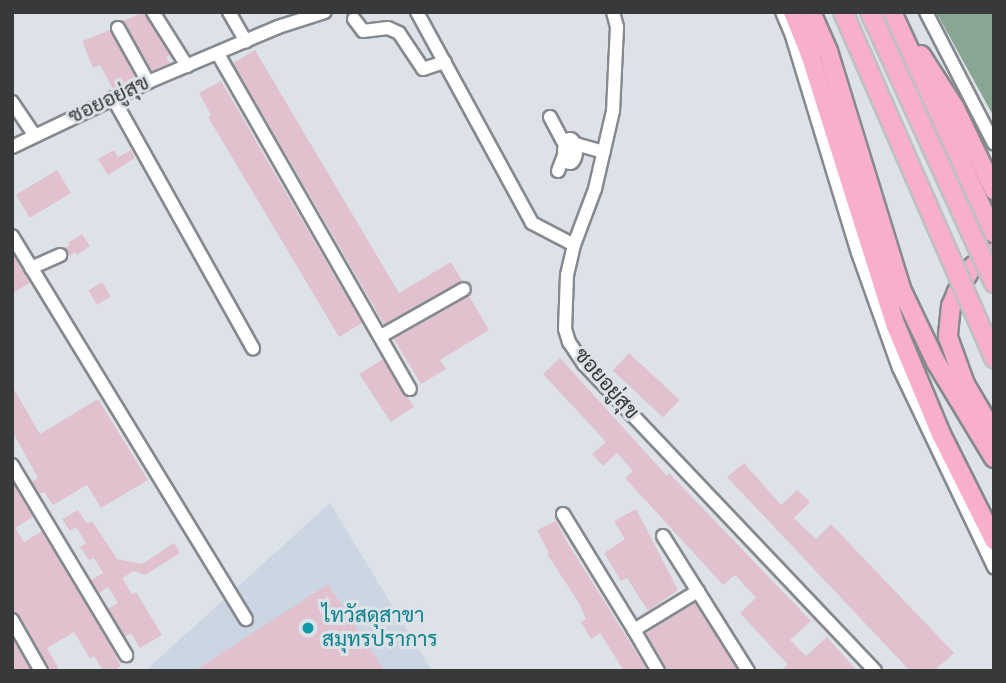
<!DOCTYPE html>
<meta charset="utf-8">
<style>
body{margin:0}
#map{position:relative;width:1006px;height:683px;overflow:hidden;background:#dde2e8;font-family:"Alegreya Sans",Sarabun,sans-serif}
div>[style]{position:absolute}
.built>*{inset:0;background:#ccd6e2}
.forest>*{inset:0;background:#89a693}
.building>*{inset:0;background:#e2c1cf;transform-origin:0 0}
.roads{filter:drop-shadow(2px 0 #858a8f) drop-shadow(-2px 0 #858a8f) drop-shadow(0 2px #858a8f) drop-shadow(0 -2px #858a8f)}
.minor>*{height:12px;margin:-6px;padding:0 6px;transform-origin:6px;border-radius:6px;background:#fff}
.minor>.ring{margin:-6px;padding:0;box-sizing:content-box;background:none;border:12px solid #fff;border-radius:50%}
.highway>*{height:18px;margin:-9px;padding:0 9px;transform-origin:9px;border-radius:9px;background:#f9aecb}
.bridges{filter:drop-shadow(2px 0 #bfc0c0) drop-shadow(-2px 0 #bfc0c0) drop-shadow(0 2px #bfc0c0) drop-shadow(0 -2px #bfc0c0)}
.highway-bridge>*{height:18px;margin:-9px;padding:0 9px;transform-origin:9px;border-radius:9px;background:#f9aecb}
.dots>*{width:19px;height:19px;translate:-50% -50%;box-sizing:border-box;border:4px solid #dde2e8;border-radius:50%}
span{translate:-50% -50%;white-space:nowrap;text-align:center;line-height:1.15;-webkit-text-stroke:6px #dde2e8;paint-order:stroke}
.street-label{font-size:21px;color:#37393b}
.culture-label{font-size:21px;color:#0d838f}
.left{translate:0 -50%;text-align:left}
.frame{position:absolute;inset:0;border:14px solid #37393b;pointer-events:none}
</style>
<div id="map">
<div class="built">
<i style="clip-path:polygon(330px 503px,432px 671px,145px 671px)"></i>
</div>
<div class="forest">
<i style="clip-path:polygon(936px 12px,994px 12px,994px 117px)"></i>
</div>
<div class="building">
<i style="clip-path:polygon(144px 12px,170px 55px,166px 57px,170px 63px,152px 71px,123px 21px)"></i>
<i style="clip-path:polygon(110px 30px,136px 78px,113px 89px,100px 65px,93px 68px,82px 41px)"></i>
<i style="clip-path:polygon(255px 50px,399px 293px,451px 262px,462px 281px,384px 324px,233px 63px)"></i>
<i style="clip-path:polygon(221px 81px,362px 323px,339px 337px,208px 117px,211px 115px,199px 93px)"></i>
<i style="clip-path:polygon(114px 150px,118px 157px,131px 150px,135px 158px,108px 175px,98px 159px)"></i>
<i style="left:57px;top:170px;width:27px;height:48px;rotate:59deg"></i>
<i style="clip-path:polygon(82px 234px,90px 246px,77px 255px,75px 252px,69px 256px,65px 248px,70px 245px,68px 243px)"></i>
<i style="clip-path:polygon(12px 253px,30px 283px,12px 293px)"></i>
<i style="left:102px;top:282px;width:17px;height:16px;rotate:59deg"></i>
<i style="clip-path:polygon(469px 296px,489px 330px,440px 360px,446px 369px,421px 384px,394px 339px)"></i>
<i style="left:629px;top:353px;width:69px;height:24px;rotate:43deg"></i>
<i style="clip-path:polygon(560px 358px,667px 476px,669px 473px,811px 621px,790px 640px,806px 656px,827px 637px,857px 671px,779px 671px,788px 665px,740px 613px,756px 598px,735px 575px,723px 585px,625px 478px,633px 471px,617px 453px,603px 466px,592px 454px,606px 442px,543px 374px)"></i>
<i style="left:383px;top:359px;width:57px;height:28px;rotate:57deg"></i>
<i style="clip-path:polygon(12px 386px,40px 434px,98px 399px,148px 480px,101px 508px,87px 485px,53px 505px,44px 492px,40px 494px,32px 482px,38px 478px,12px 431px)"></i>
<i style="clip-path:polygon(744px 463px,781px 505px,797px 490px,810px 502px,794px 518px,816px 539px,831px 524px,954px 653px,934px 671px,910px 671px,727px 477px)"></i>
<i style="clip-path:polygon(12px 482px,33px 517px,15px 528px,24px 542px,42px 531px,110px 645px,121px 666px,113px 671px,103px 671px,94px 656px,90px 659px,74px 632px,47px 648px,60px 671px,50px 671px,20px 616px,12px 611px)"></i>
<i style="clip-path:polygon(636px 509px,678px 590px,648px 611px,627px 578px,621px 581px,604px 553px,625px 539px,614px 521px)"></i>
<i style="clip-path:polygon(78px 510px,87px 524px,92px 521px,117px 559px,142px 564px,174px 543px,180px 553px,145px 575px,134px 571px,122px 578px,132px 594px,136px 592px,162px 635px,140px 648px,131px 633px,125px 637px,108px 609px,118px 603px,108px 587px,99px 593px,91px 580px,103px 573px,94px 558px,89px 560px,80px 547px,86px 543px,76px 527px,70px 531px,62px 519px)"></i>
<i style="clip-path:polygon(556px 521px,567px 542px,648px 671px,624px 671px,600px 633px,591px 639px,581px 622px,586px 619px,579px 603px,547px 554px,549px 553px,537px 530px)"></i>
<i style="clip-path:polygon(328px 584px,384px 671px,194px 671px)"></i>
<i style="clip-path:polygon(695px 603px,738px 671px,668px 671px,646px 633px)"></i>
<i style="clip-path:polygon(12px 638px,31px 671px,12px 671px)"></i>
</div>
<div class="roads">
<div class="minor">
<i style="left:153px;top:12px;width:64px;rotate:57.8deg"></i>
<i style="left:229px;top:12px;width:34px;rotate:60deg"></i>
<i style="left:417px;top:12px;width:240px;rotate:61.4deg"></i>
<i style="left:532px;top:223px;width:47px;rotate:27.6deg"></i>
<i style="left:613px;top:12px;width:16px;rotate:75deg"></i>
<i style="left:617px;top:27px;width:84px;rotate:92.7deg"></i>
<i style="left:613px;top:111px;width:80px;rotate:103deg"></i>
<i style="left:595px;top:189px;width:60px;rotate:110.6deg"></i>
<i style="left:574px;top:245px;width:31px;rotate:103deg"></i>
<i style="left:567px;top:275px;width:54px;rotate:92.1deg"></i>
<i style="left:565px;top:329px;width:14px;rotate:73deg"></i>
<i style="left:569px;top:342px;width:27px;rotate:56deg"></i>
<i style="left:584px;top:364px;width:423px;rotate:46.5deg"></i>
<i style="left:782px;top:12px;width:26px;rotate:67deg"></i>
<i style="left:792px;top:36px;width:227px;rotate:73.1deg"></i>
<i style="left:858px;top:253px;width:122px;rotate:70.4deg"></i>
<i style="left:899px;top:368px;width:221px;rotate:64.5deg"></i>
<i style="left:926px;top:12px;width:148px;rotate:62.7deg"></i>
<i style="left:354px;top:19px;width:15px;rotate:53deg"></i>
<i style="left:363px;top:31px;width:25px;rotate:-7deg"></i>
<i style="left:388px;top:28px;width:12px;rotate:24deg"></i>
<i style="left:399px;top:33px;width:43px;rotate:56.3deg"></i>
<i style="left:423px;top:69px;width:23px;rotate:-18deg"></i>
<i style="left:118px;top:28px;width:62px;rotate:60.9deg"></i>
<i style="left:218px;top:54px;width:386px;rotate:60.2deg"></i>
<i style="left:113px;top:98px;width:287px;rotate:60.8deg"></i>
<i style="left:12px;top:102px;width:40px;rotate:56deg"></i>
<i style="left:550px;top:117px;width:27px;rotate:62deg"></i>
<i class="ring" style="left:563.5px;top:138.5px;width:-3px;height:-3px"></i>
<i style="left:572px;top:143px;width:33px;rotate:16deg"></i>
<i style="left:12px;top:147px;width:151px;rotate:-25.5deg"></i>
<i style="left:148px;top:82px;width:141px;rotate:-22.9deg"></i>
<i style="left:278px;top:27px;width:49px;rotate:-17.7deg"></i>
<i style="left:558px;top:171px;width:26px;rotate:-69deg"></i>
<i style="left:12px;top:236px;width:449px;rotate:58.6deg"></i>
<i style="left:31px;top:268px;width:32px;rotate:-24deg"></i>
<i style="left:381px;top:336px;width:95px;rotate:-29.5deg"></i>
<i style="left:12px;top:465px;width:222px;rotate:59deg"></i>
<i style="left:563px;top:514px;width:136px;rotate:58.5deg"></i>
<i style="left:663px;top:536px;width:160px;rotate:57.8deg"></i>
<i style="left:12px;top:620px;width:59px;rotate:60.4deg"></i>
<i style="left:658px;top:671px;width:48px;rotate:-120.3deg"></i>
<i style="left:634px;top:630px;width:75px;rotate:-31.4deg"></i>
</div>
<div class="highway">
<i style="left:793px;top:12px;width:45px;rotate:68deg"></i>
<i style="left:810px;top:54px;width:285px;rotate:72.5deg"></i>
<i style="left:896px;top:326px;width:117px;rotate:67.4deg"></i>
<i style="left:941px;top:434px;width:119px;rotate:63.4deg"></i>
<i style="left:811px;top:12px;width:43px;rotate:66.4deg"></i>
<i style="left:828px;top:51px;width:249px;rotate:72.9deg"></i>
<i style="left:901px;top:289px;width:81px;rotate:64.4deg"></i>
<i style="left:936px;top:362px;width:112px;rotate:58.9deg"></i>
<i style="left:892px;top:12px;width:244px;rotate:65.3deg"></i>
<i style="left:921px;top:55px;width:63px;rotate:57.3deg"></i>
<i style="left:955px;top:108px;width:91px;rotate:64.6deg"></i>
<i style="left:994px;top:252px;width:25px;rotate:146deg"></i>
<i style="left:973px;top:266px;width:31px;rotate:122deg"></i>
<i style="left:957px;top:292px;width:15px;rotate:113deg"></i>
<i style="left:951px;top:306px;width:31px;rotate:96deg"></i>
<i style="left:948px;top:337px;width:50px;rotate:70.1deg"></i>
<i style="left:965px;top:384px;width:57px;rotate:59.4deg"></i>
</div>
</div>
<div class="bridges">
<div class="highway-bridge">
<i style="left:843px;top:12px;width:378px;rotate:66.4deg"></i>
<i style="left:870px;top:12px;width:298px;rotate:65.4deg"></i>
</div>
</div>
<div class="dots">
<i style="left:308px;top:628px;background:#0f9aa8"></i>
</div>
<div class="street-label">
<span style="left:109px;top:100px;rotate:-25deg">ซอยอยู่สุข</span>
<span style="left:606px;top:384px;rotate:49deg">ซอยอยู่สุข</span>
</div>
<div class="culture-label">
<span class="left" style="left:322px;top:628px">ไทวัสดุสาขา<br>สมุทรปราการ</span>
</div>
<div class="frame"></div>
</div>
